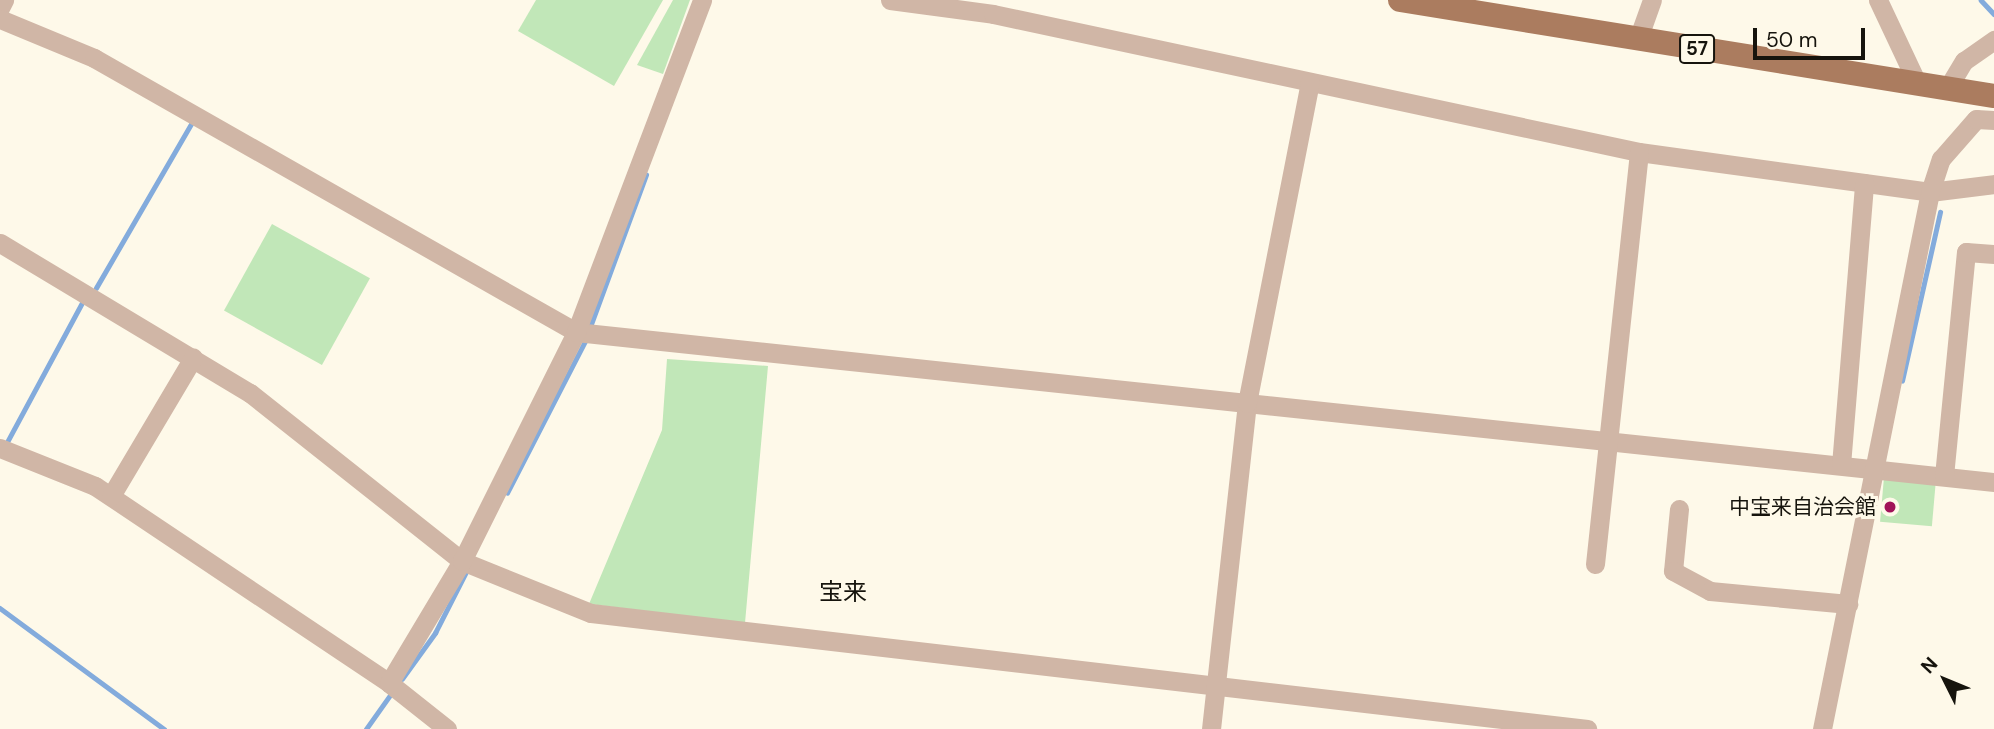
<!DOCTYPE html>
<meta charset="utf-8">
<style>
body{margin:0}
#map{position:relative;width:1994px;height:729px;overflow:hidden;background:#fef9e9;font-family:"DM Sans","Noto Sans JP",sans-serif}
div>[style]{position:absolute}
.green>*{inset:0;background:#c1e7b8;transform-origin:0 0}
.stream>*{height:4.5px;margin:-2.25px;padding:0 2.25px;transform-origin:2.25px;border-radius:2.25px;background:#83abdc}
.minor>*{height:19px;margin:-9.5px;padding:0 9.5px;transform-origin:9.5px;border-radius:9.5px;background:#d0b6a6}
.major>*{height:24px;margin:-12px;padding:0 12px;transform-origin:12px;border-radius:12px;background:#ab7c5f}
.dots>*{width:19px;height:19px;translate:-50% -50%;box-sizing:border-box;border:4px solid #fef9e9;border-radius:50%}
span{translate:-50% -50%;white-space:nowrap;text-align:center;line-height:1.15;-webkit-text-stroke:6px #fef9e9;paint-order:stroke}
.shield-label span{padding:2px 5px;background:#fef9e9;border:2px solid;border-radius:5px;-webkit-text-stroke-width:0}
.shield-label{font-size:19px;color:#16140d;font-weight:700}
.poi-label{font-size:21px;color:#16140d}
.right{translate:-100% -50%;text-align:right}
.quarter-label{font-size:24px;color:#16140d}
.north{position:absolute;left:1910px;top:645px;width:70px;height:70px;-webkit-text-stroke:5px #fef9e9;paint-order:stroke;rotate:313deg;font-size:19px;font-weight:700;line-height:28px;text-align:center;color:#16140d}
.north::after{content:'';display:block;margin:auto;width:24px;height:32px;background:#16140d;clip-path:polygon(50% 0,100% 100%,50% 72%,0 100%)}
.scale{position:absolute;left:1753px;top:28px;width:112px;height:32px;box-sizing:border-box;border:4px solid #16140d;border-top:0;padding-left:9px;font-size:21px;line-height:24px;white-space:nowrap;color:#16140d;-webkit-text-stroke:5px #fef9e9;paint-order:stroke}
</style>
<div id="map">
<div class="green">
<i style="clip-path:polygon(536px 0,663px 0,614px 86px,518px 31px)"></i>
<i style="clip-path:polygon(673px 0,690px 0,663px 74px,637px 65px)"></i>
<i style="left:272px;top:224px;width:112px;height:99px;rotate:29deg"></i>
<i style="clip-path:polygon(667px 359px,768px 366px,745px 623px,589px 604px,662px 430px)"></i>
<i style="left:1884px;top:477px;width:52px;height:45px;rotate:5deg"></i>
</div>
<div class="stream">
<i style="left:1981px;top:0;width:19px;rotate:47deg"></i>
<i style="left:96px;top:288px;width:190px;rotate:-59.9deg"></i>
<i style="left:590px;top:327px;width:162px;rotate:-69.8deg"></i>
<i style="left:1902px;top:381px;width:173px;rotate:-77.3deg"></i>
<i style="left:6px;top:444px;width:160px;rotate:-61.7deg"></i>
<i style="left:507px;top:493px;width:173px;rotate:-62.8deg"></i>
<i style="left:0;top:608px;width:204px;rotate:36.4deg"></i>
<i style="left:402px;top:679px;width:57px;rotate:-54.3deg"></i>
<i style="left:435px;top:633px;width:68px;rotate:-63.1deg"></i>
<i style="left:366px;top:729px;width:47px;rotate:-54.6deg"></i>
</div>
<div class="minor">
<i style="left:890px;top:0;width:104px;rotate:7.7deg"></i>
<i style="left:993px;top:14px;width:661px;rotate:12.06deg"></i>
<i style="left:1639px;top:152px;width:294px;rotate:7.8deg"></i>
<i style="left:1930px;top:192px;width:64px;rotate:-7.1deg"></i>
<i style="left:1878px;top:0;width:94px;rotate:64.8deg"></i>
<i style="left:0;top:8px;width:9px;rotate:-63deg"></i>
<i style="left:0;top:19px;width:102px;rotate:22.5deg"></i>
<i style="left:94px;top:58px;width:554px;rotate:29.62deg"></i>
<i style="left:576px;top:332px;width:1426px;rotate:6.04deg"></i>
<i style="left:1638px;top:39px;width:41px;rotate:-70.3deg"></i>
<i style="left:1947px;top:89px;width:33px;rotate:-59deg"></i>
<i style="left:1964px;top:61px;width:37px;rotate:-35deg"></i>
<i style="left:0;top:243px;width:292px;rotate:31deg"></i>
<i style="left:250px;top:393px;width:270px;rotate:38.4deg"></i>
<i style="left:462px;top:561px;width:139px;rotate:22deg"></i>
<i style="left:591px;top:613px;width:1003px;rotate:6.64deg"></i>
<i style="left:0;top:448px;width:102px;rotate:21.8deg"></i>
<i style="left:95px;top:486px;width:354px;rotate:33.8deg"></i>
<i style="left:389px;top:683px;width:74px;rotate:38.4deg"></i>
<i style="left:1841px;top:465px;width:283px;rotate:-85.3deg"></i>
<i style="left:1944px;top:476px;width:225px;rotate:-84.4deg"></i>
<i style="left:1966px;top:252px;width:28px;rotate:4deg"></i>
<i style="left:111px;top:496px;width:161px;rotate:-59.3deg"></i>
<i style="left:1679px;top:509px;width:62px;rotate:95.5deg"></i>
<i style="left:1673px;top:571px;width:42px;rotate:28.4deg"></i>
<i style="left:1710px;top:591px;width:139px;rotate:5.4deg"></i>
<i style="left:1595px;top:564px;width:414px;rotate:-83.9deg"></i>
<i style="left:389px;top:683px;width:142px;rotate:-59.1deg"></i>
<i style="left:462px;top:561px;width:256px;rotate:-63.5deg"></i>
<i style="left:576px;top:332px;width:355px;rotate:-69.2deg"></i>
<i style="left:1211px;top:729px;width:328px;rotate:-83.7deg"></i>
<i style="left:1247px;top:403px;width:327px;rotate:-78.9deg"></i>
<i style="left:1822px;top:729px;width:548px;rotate:-78.63deg"></i>
<i style="left:1930px;top:192px;width:35px;rotate:-72deg"></i>
<i style="left:1941px;top:159px;width:53px;rotate:-48.8deg"></i>
<i style="left:1976px;top:119px;width:18px;rotate:3deg"></i>
</div>
<div class="major">
<i style="left:1400px;top:0;width:602px;rotate:9.18deg"></i>
</div>
<div class="dots">
<i style="left:1890px;top:507px;background:#a11259"></i>
</div>
<div class="shield-label">
<span style="left:1697px;top:49px">57</span>
</div>
<div class="poi-label">
<span class="right" style="left:1876px;top:507px">中宝来自治会館</span>
</div>
<div class="quarter-label">
<span style="left:843px;top:592px">宝来</span>
</div>
<div class="north">N</div>
<div class="scale">50 m</div>
</div>
